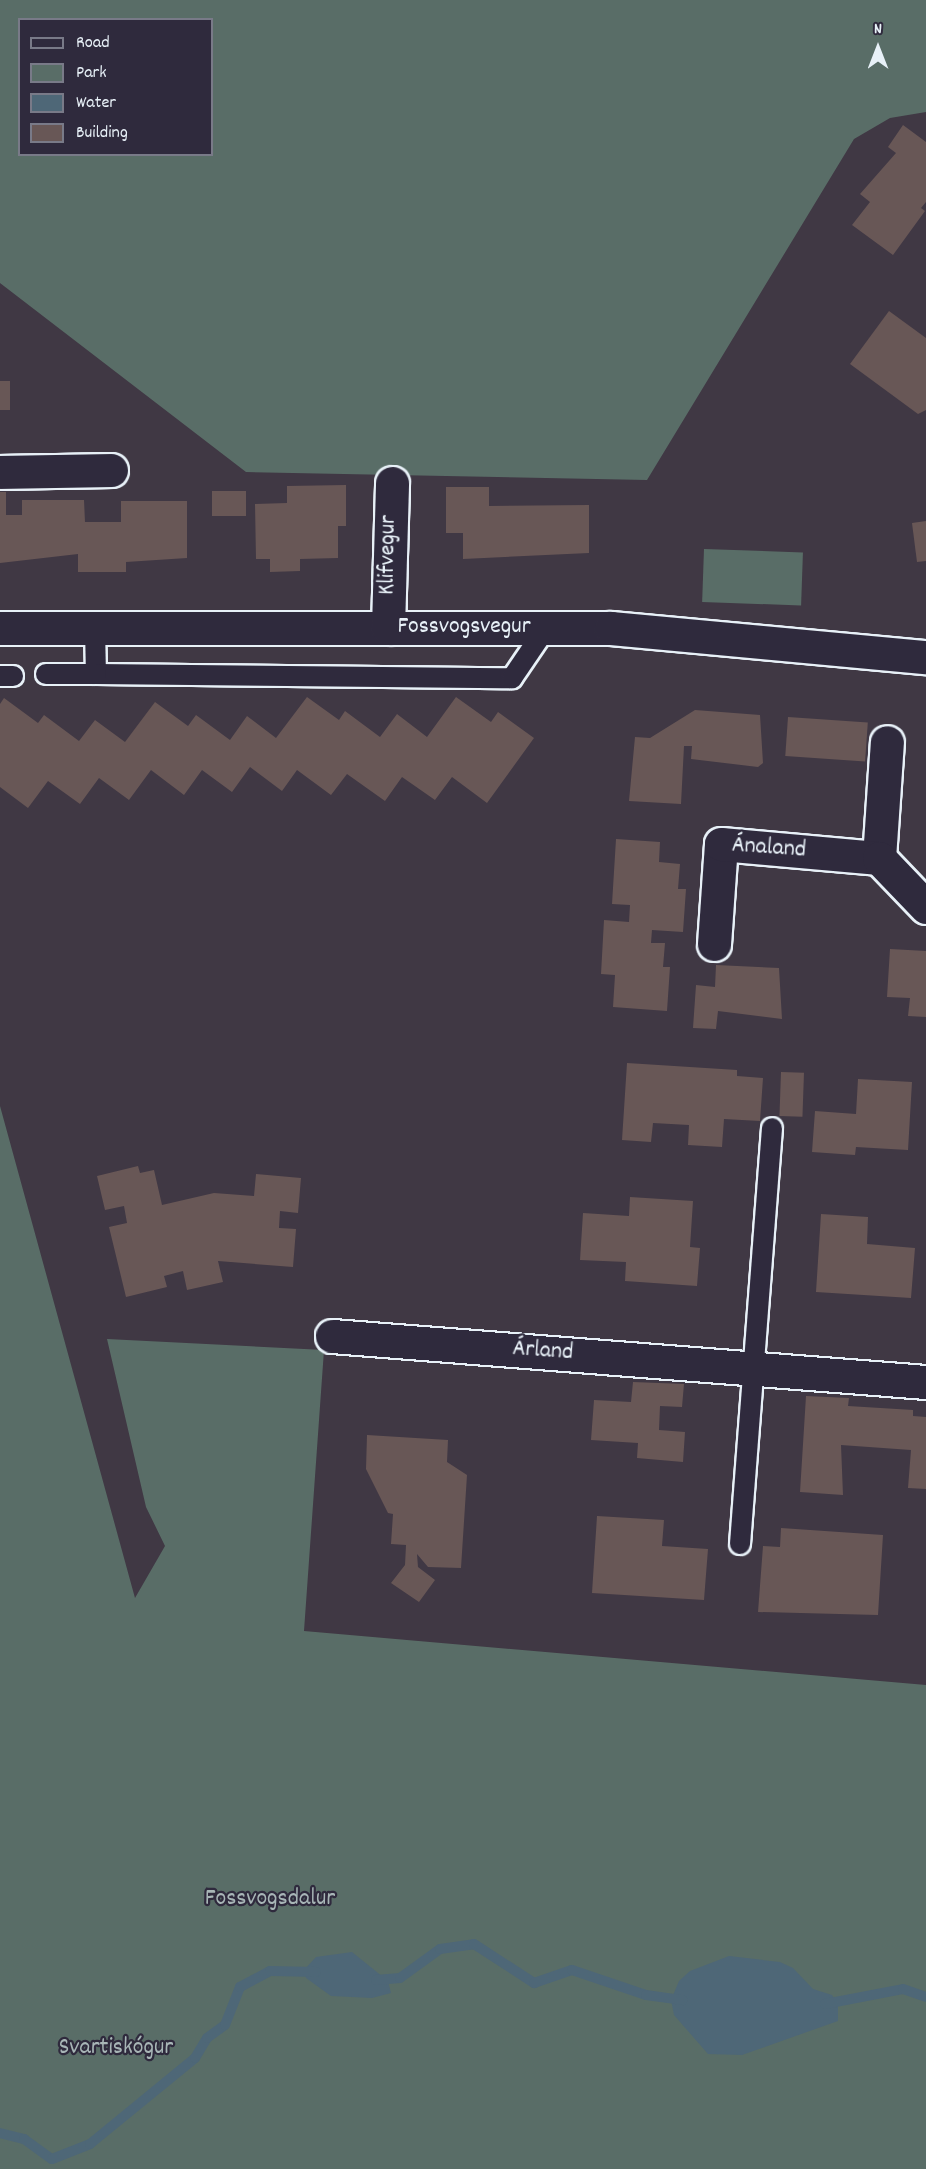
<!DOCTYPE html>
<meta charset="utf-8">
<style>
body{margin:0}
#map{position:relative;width:926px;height:2169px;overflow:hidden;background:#403844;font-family:Dekko,sans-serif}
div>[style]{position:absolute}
.green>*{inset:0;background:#596d67;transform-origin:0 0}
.water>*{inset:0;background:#4e6777}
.stream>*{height:10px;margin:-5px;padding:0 5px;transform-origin:5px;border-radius:5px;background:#4e6777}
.building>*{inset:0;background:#685756;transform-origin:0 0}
.roads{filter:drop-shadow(2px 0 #e8f1f8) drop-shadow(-2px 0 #e8f1f8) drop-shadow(0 2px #e8f1f8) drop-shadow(0 -2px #e8f1f8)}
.lane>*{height:20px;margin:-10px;padding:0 10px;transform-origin:10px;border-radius:10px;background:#2f2a3d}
.street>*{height:33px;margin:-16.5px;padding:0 16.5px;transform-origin:16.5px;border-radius:16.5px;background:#2f2a3d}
span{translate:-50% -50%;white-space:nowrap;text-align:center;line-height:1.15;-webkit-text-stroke:4.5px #2f2a3d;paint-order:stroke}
.street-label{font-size:24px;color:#e8f1f8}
.park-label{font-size:24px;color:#a8b6b7}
.legend{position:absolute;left:18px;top:18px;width:195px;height:138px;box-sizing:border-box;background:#2f2a3d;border:2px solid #797a88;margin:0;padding:8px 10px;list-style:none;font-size:18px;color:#e8f1f8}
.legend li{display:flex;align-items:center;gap:12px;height:30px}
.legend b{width:30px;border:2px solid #797a88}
.north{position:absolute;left:848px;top:18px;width:60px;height:60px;-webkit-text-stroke:4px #2f2a3d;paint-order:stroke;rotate:0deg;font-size:16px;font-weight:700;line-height:24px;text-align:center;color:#e8f1f8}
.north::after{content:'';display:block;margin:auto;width:21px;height:27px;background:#e8f1f8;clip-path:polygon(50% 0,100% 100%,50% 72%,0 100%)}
</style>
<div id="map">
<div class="green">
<i style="clip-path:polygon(evenodd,0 0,926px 0,926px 112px,890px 118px,854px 139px,647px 480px,246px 472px,0 283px,0 0,20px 20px,212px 20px,212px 154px,20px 154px,20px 20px)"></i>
<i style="left:704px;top:549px;width:99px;height:53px;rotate:2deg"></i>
<i style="clip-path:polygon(0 1106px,135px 1598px,165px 1546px,146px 1507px,107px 1339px,324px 1350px,304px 1631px,926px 1685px,926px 2169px,0 2169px)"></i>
</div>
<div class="water">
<i style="clip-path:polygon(352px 1952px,388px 1981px,391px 1993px,372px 1998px,331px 1996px,306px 1978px,304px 1970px,316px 1957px)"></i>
<i style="clip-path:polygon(729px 1956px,780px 1962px,793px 1968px,813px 1989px,832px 1995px,838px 2004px,838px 2021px,742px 2055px,708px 2054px,674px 2015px,671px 2000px,679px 1981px,690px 1971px)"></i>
</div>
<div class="stream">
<i style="left:376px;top:1980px;width:24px;rotate:-5deg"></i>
<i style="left:400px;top:1978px;width:49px;rotate:-35.9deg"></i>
<i style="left:440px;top:1949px;width:34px;rotate:-8deg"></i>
<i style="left:474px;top:1944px;width:72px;rotate:33deg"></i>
<i style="left:534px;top:1983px;width:40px;rotate:-18.9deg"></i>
<i style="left:572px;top:1970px;width:78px;rotate:18.7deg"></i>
<i style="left:646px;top:1995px;width:37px;rotate:8deg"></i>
<i style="left:825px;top:2004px;width:79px;rotate:-10.9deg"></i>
<i style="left:903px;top:1989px;width:24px;rotate:19deg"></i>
<i style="left:0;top:2133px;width:25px;rotate:14deg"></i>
<i style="left:24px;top:2139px;width:34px;rotate:36deg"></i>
<i style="left:52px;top:2159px;width:41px;rotate:-21.5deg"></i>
<i style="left:90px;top:2144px;width:136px;rotate:-39.3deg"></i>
<i style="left:195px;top:2058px;width:23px;rotate:-59deg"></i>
<i style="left:207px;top:2038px;width:22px;rotate:-36deg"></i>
<i style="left:225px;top:2025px;width:41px;rotate:-68.5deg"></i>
<i style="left:240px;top:1987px;width:34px;rotate:-28deg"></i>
<i style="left:270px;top:1971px;width:46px;rotate:1.2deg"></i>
</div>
<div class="building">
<i style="clip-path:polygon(903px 125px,926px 142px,926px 202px,921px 208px,925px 211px,893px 255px,852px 225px,870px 202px,860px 194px,896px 153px,888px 147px)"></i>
<i style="clip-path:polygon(889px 311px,926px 338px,926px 410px,918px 414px,850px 364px)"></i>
<i style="left:0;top:381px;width:10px;height:29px"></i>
<i style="clip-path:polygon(346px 485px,346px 526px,338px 526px,338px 558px,300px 559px,300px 571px,270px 572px,270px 559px,256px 559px,255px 504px,287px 503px,287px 486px)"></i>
<i style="clip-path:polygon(446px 487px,489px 487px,489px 506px,589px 505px,589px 553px,463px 559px,463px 533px,446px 533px)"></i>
<i style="left:246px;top:491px;width:25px;height:34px;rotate:90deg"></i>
<i style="clip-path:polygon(0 492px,6px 492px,6px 515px,22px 515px,22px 500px,84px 500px,85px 522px,121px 522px,121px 501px,187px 501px,187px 558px,126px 562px,126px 572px,78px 572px,78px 554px,0 563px)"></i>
<i style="clip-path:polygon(926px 521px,926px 561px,917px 562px,912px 523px)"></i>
<i style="clip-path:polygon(307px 697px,339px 720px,345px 711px,380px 737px,397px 714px,427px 737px,456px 697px,491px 722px,498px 712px,534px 738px,487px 803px,452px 777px,435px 800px,402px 777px,385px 801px,347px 774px,331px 795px,297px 770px,282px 791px,250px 767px,232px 792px,202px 770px,184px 795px,151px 770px,129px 800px,99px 778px,80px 804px,48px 781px,28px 808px,0 787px,0 704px,4px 698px,38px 723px,44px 715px,79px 741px,95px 720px,125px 742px,155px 702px,188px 726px,196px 715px,230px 740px,247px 716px,276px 738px)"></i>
<i style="clip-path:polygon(695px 710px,760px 715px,763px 763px,758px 767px,691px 759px,692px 746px,684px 746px,681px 804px,629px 801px,635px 737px,650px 738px)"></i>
<i style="left:788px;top:717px;width:80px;height:39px;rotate:4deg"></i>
<i style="clip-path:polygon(616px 839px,660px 842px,659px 862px,680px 864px,678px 889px,686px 889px,683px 932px,652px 930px,651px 943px,665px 943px,663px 967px,670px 967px,667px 1011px,613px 1007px,615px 975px,601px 974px,604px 920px,629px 922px,630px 905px,612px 904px)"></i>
<i style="clip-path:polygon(890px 949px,926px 951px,926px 1017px,908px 1016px,910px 998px,887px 997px)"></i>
<i style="clip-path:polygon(716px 965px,779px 968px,782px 1019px,718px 1011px,716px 1029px,693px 1028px,696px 985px,715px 987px)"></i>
<i style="clip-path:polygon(627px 1063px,737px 1070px,737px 1076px,763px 1078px,760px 1121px,724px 1119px,722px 1147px,688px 1145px,689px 1125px,653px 1123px,651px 1142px,622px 1140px)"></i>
<i style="left:781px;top:1072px;width:23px;height:44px;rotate:2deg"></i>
<i style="clip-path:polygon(858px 1079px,912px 1082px,908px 1150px,856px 1147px,855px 1155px,812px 1152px,815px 1111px,856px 1114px)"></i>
<i style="clip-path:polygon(138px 1166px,140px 1173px,154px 1170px,162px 1205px,214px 1193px,254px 1196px,256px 1174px,301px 1178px,298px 1213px,280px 1211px,279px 1228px,296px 1229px,293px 1267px,218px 1261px,223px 1282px,187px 1290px,183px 1271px,164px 1276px,167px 1287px,126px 1297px,109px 1227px,127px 1223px,124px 1206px,105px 1210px,97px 1176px)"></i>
<i style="clip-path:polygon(630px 1197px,693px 1201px,690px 1247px,700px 1248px,697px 1286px,625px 1281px,626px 1262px,580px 1260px,583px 1213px,629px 1216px)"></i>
<i style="clip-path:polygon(821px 1214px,868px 1217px,867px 1244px,915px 1248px,911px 1298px,816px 1292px)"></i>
<i style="clip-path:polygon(633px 1382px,684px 1384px,682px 1407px,660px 1406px,659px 1430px,685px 1432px,683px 1462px,637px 1458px,638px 1443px,591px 1440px,594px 1400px,631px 1402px)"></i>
<i style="clip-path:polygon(806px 1396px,849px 1398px,848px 1406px,913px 1410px,913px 1416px,926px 1417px,926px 1489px,908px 1488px,911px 1450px,841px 1445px,843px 1495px,800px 1492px)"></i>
<i style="clip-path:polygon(367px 1435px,448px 1440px,447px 1462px,467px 1475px,461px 1568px,428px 1567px,417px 1554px,418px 1567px,435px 1580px,419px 1602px,391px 1583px,405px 1565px,406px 1545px,391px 1544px,393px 1514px,388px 1513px,366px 1469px)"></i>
<i style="clip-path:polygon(597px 1516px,664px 1520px,662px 1546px,708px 1549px,704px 1600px,592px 1593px)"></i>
<i style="clip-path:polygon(781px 1528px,883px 1535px,878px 1615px,758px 1612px,763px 1546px,780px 1547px)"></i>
</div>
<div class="roads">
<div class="lane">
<i style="left:95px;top:628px;width:46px;rotate:88.8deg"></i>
<i style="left:96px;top:674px;width:416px;rotate:0.6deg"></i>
<i style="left:512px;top:678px;width:60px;rotate:-55.8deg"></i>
<i style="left:46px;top:674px;width:50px"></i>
<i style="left:0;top:676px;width:13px"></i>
<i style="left:740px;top:1544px;width:417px;rotate:-85.6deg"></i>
</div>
<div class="street">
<i style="left:0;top:472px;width:111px;rotate:-1deg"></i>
<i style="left:0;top:628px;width:611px"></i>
<i style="left:611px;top:628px;width:316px;rotate:5.3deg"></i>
<i style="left:388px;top:628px;width:145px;rotate:-88.4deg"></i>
<i style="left:879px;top:858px;width:116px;rotate:-86.1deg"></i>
<i style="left:714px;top:944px;width:100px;rotate:-86deg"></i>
<i style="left:721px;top:844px;width:159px;rotate:5.1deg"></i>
<i style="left:879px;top:858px;width:68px;rotate:46.2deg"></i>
<i style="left:332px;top:1336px;width:596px;rotate:4.43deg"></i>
</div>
</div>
<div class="street-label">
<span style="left:389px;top:555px;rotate:-89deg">Klifvegur</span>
<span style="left:464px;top:628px">Fossvogsvegur</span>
<span style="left:769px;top:849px;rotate:4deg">Ánaland</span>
<span style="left:543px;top:1352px;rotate:4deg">Árland</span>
</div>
<div class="park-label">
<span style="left:270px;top:1900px">Fossvogsdalur</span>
<span style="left:116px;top:2049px">Svartiskógur</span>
</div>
<ul class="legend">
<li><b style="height:8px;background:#2f2a3d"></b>Road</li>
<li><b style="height:16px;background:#596d67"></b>Park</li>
<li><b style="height:16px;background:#4e6777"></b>Water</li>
<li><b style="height:16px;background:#685756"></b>Building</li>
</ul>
<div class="north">N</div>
</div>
